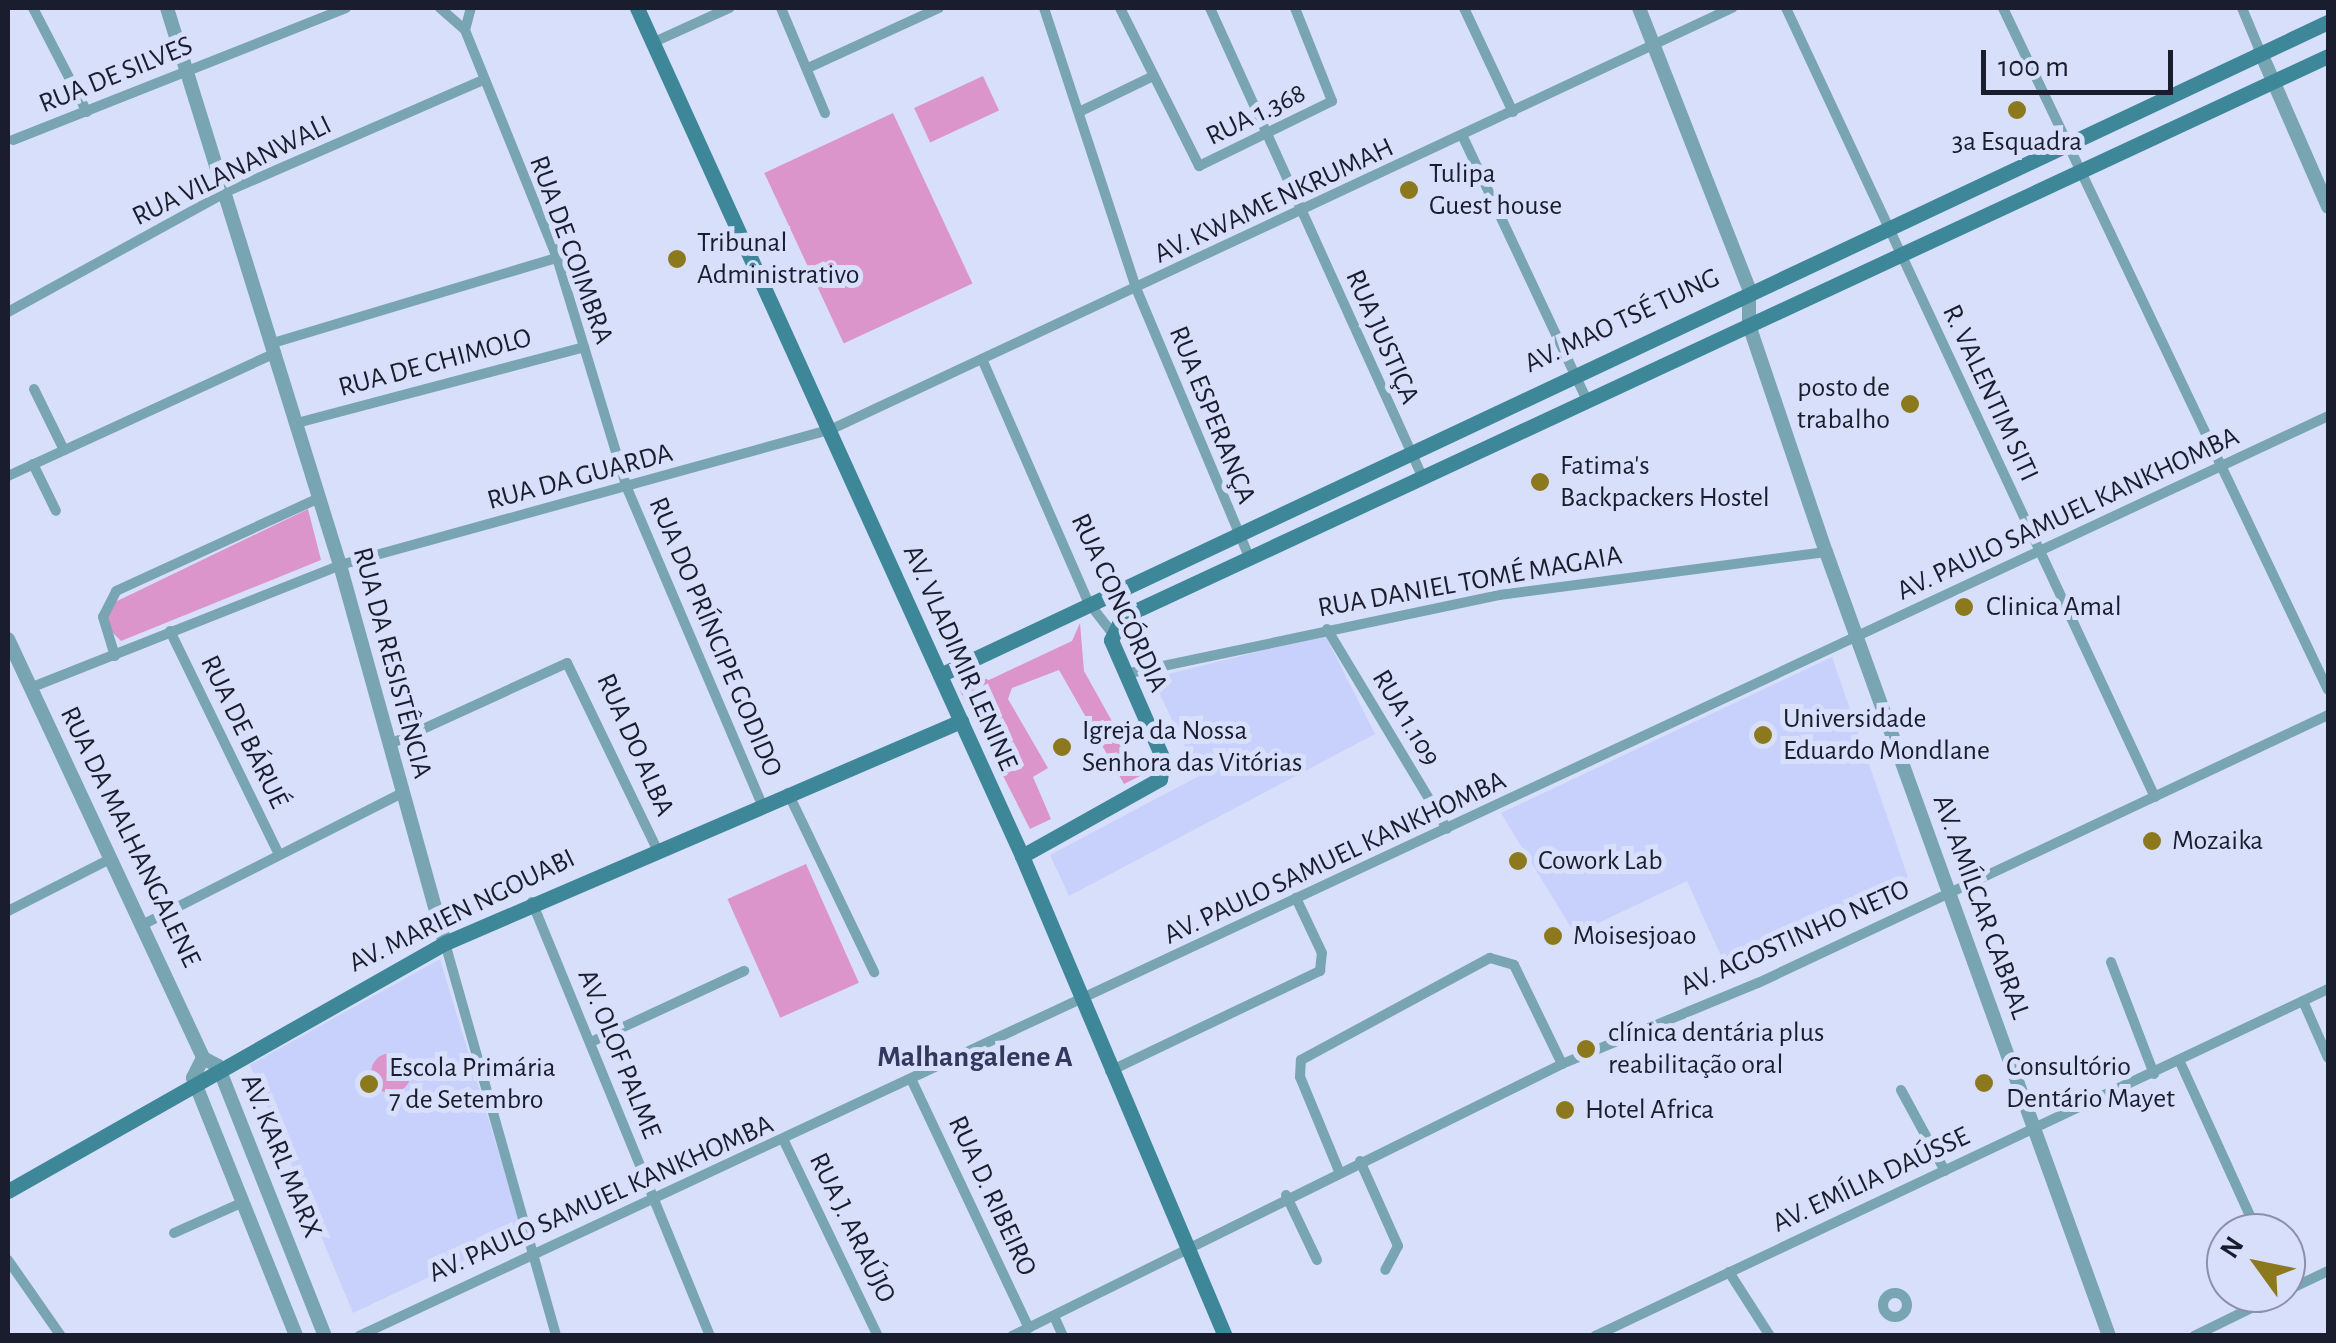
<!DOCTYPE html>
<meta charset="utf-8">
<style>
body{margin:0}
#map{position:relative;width:2336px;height:1343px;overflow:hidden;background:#d8dffb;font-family:"Alegreya Sans",sans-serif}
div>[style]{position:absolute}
.built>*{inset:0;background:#c8d1fb}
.green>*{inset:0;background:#dc95cb;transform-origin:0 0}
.round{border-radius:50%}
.minor>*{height:10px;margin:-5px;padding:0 5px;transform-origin:5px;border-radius:5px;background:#78a5b1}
.minor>.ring{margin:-5px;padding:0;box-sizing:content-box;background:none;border:10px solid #78a5b1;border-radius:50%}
.tertiary>*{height:14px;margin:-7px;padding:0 7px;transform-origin:7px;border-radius:7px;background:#78a5b1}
.secondary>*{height:15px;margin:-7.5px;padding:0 7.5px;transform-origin:7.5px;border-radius:7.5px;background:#3d8799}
.dots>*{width:28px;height:28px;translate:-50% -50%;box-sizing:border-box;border:5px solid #d8dffb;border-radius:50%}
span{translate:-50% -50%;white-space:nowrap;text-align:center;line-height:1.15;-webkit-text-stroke:10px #d8dffb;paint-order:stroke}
.street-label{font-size:28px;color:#1a1d2d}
.poi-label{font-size:28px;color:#1a1d2d}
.left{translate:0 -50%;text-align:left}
.right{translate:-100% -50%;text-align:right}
.neighbourhood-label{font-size:30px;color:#33395e;font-weight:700}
.frame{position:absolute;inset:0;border:10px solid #1a1d2d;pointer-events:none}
.north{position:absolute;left:2206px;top:1213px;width:100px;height:100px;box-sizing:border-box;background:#d8dffb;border:2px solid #8c91a9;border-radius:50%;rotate:303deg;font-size:28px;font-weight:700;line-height:40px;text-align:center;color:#1a1d2d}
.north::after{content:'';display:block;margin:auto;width:35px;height:45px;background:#8c781d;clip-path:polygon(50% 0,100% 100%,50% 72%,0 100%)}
.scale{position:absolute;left:1981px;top:50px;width:192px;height:45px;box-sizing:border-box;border:5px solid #1a1d2d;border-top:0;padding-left:12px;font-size:30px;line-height:35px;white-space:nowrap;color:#1a1d2d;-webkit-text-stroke:8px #d8dffb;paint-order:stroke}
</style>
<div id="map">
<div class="built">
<i style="clip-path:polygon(1325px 635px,1375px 734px,1069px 896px,1050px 855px,1199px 776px,1152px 678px)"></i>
<i style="clip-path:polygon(1832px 657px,1908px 877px,1725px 965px,1687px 881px,1575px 934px,1501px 813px)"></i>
<i style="clip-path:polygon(440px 959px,523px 1233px,353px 1313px,250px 1065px)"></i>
</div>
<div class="green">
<i style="left:983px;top:76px;width:38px;height:76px;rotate:65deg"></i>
<i style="left:893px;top:113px;width:188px;height:142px;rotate:65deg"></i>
<i style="clip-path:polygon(308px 509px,321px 560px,121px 641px,110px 630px,105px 610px,113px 603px)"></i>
<i style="clip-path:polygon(1080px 623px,1084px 671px,1142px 775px,1124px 784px,1059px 670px,1012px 688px,1008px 699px,1048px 768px,1033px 777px,1051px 819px,1030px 829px,960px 691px,974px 675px,989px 680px,1072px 641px)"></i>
<i style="left:806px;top:864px;width:130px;height:86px;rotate:66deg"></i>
<i class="round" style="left:371px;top:1053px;width:40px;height:40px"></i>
</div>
<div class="minor">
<i style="left:33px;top:8px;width:117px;rotate:62.6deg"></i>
<i style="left:440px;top:8px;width:33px;rotate:41deg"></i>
<i style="left:781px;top:8px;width:114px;rotate:67.3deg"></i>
<i style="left:1044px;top:8px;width:295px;rotate:71.8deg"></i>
<i style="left:1136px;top:288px;width:292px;rotate:67.2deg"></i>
<i style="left:1120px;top:8px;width:177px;rotate:63.4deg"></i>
<i style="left:1199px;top:166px;width:148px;rotate:-26deg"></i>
<i style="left:1332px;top:101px;width:100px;rotate:-111.7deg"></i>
<i style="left:1210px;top:8px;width:514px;rotate:65.63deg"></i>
<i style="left:1464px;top:8px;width:115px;rotate:64.8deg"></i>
<i style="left:1786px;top:8px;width:871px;rotate:64.94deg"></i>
<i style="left:2003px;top:8px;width:755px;rotate:64.52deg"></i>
<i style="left:2242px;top:8px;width:47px;rotate:67.3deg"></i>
<i style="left:465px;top:30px;width:246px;rotate:68deg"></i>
<i style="left:557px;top:258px;width:240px;rotate:73.1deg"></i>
<i style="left:627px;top:488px;width:344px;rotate:66.9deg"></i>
<i style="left:465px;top:30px;width:23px;rotate:-75deg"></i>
<i style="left:652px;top:43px;width:85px;rotate:-24.4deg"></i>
<i style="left:808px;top:68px;width:144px;rotate:-24.6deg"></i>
<i style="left:1079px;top:112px;width:82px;rotate:-25.9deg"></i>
<i style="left:1463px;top:137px;width:289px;rotate:64.8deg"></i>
<i style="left:13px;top:140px;width:358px;rotate:-21.6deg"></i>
<i style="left:8px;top:312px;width:251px;rotate:-28.8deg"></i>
<i style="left:228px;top:191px;width:276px;rotate:-23.5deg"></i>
<i style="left:273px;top:343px;width:296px;rotate:-16.7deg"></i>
<i style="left:982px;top:359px;width:265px;rotate:66.4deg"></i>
<i style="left:1088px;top:602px;width:37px;rotate:52deg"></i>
<i style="left:34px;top:389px;width:68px;rotate:63.8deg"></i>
<i style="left:297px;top:423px;width:297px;rotate:-14.8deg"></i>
<i style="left:33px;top:464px;width:52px;rotate:63.9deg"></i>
<i style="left:8px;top:476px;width:295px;rotate:-24.7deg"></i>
<i style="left:1327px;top:629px;width:233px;rotate:59deg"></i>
<i style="left:170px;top:631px;width:246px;rotate:64deg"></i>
<i style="left:115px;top:656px;width:41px;rotate:-107.1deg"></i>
<i style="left:103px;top:617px;width:29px;rotate:-63deg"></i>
<i style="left:116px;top:591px;width:223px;rotate:-24.6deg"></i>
<i style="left:1125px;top:674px;width:382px;rotate:-11.9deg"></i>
<i style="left:1499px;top:595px;width:330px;rotate:-7.5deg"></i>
<i style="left:30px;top:688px;width:334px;rotate:-21.6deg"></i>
<i style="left:340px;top:565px;width:510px;rotate:-15.45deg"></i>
<i style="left:832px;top:429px;width:994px;rotate:-25.07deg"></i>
<i style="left:388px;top:745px;width:197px;rotate:-24.6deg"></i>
<i style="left:567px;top:663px;width:207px;rotate:64.2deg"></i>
<i style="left:788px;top:793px;width:199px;rotate:64.3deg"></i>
<i style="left:532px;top:902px;width:469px;rotate:67.7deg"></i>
<i style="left:8px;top:911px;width:112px;rotate:-27deg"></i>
<i style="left:144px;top:924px;width:289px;rotate:-26.9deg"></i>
<i style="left:445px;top:943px;width:408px;rotate:74.2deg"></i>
<i style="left:2111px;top:962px;width:120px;rotate:69deg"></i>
<i style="left:2303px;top:1001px;width:62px;rotate:66.3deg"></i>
<i style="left:591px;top:1042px;width:169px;rotate:-24.9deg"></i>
<i style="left:2180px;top:1062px;width:188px;rotate:65.5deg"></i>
<i style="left:1110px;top:1071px;width:233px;rotate:-25.5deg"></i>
<i style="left:1320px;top:971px;width:18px;rotate:-84deg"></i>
<i style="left:1322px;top:953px;width:61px;rotate:-115.3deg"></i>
<i style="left:913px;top:1083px;width:271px;rotate:64.7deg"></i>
<i style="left:1901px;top:1090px;width:92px;rotate:61.5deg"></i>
<i style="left:784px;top:1141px;width:216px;rotate:64.3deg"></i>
<i style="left:1360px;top:1161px;width:93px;rotate:65.9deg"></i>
<i style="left:1398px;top:1246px;width:27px;rotate:118deg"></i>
<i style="left:1339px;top:1171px;width:102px;rotate:-112.5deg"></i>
<i style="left:1300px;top:1077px;width:17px;rotate:-87deg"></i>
<i style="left:1301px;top:1060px;width:215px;rotate:-28.4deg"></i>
<i style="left:1490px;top:958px;width:25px;rotate:16deg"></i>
<i style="left:1514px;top:965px;width:110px;rotate:64.1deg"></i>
<i style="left:1286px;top:1195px;width:72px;rotate:64.5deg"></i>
<i style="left:174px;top:1233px;width:73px;rotate:-24.1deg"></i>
<i style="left:8px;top:1260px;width:93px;rotate:55.1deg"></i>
<i style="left:1729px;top:1272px;width:76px;rotate:57.4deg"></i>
<i style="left:2286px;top:1291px;width:47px;rotate:-25.5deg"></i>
<i class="ring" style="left:1883px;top:1293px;width:14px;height:14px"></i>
<i style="left:1054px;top:1316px;width:22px;rotate:66deg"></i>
<i style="left:359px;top:1336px;width:2173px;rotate:-25.04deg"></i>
<i style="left:1012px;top:1336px;width:614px;rotate:-26.31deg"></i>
<i style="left:1562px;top:1064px;width:212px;rotate:-22.5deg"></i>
<i style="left:1758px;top:983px;width:630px;rotate:-25.18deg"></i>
<i style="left:1595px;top:1336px;width:811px;rotate:-25.33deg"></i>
<i style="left:2194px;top:1336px;width:98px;rotate:-26deg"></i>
</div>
<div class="tertiary">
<i style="left:167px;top:8px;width:583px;rotate:72.75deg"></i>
<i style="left:340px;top:565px;width:392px;rotate:74.5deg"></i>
<i style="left:1639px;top:8px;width:302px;rotate:68.6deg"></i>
<i style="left:1749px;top:289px;width:36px;rotate:90deg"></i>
<i style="left:1749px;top:325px;width:240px;rotate:71.3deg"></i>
<i style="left:1826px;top:552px;width:834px;rotate:70.15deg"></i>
<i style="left:2260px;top:51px;width:170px;rotate:66.4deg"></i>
<i style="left:8px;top:639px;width:462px;rotate:65deg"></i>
<i style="left:203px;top:1058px;width:17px;rotate:28deg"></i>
<i style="left:218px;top:1066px;width:290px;rotate:68.4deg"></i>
<i style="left:203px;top:1058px;width:22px;rotate:117deg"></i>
<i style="left:193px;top:1078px;width:278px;rotate:68.2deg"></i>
</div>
<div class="secondary">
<i style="left:637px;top:8px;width:931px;rotate:65.58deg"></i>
<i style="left:1022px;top:856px;width:521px;rotate:67.08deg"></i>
<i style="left:940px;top:675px;width:1534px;rotate:-25.2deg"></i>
<i style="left:1022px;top:856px;width:158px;rotate:-29.2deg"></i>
<i style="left:1160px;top:779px;width:20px;rotate:-81deg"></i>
<i style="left:1163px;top:759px;width:130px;rotate:-113.6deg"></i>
<i style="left:1111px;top:640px;width:25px;rotate:-64deg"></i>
<i style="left:1122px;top:617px;width:1330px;rotate:-24.95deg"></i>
<i style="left:8px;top:1191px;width:502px;rotate:-29.58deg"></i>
<i style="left:445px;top:943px;width:562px;rotate:-23.28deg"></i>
</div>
<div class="dots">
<i style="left:2017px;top:110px;background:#8c781d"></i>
<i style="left:1409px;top:190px;background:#8c781d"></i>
<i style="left:677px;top:259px;background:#8c781d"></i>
<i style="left:1910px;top:404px;background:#8c781d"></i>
<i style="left:1540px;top:482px;background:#8c781d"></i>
<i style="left:1964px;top:607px;background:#8c781d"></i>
<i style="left:1763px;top:735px;background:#8c781d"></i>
<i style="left:1062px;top:747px;background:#8c781d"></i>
<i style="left:2152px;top:841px;background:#8c781d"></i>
<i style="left:1518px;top:861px;background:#8c781d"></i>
<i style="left:1553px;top:936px;background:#8c781d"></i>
<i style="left:1586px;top:1049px;background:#8c781d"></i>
<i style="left:1984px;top:1083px;background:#8c781d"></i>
<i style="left:369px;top:1084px;background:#8c781d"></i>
<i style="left:1565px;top:1110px;background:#8c781d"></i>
</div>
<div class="street-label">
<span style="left:116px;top:75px;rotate:-22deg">RUA DE SILVES</span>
<span style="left:1256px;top:115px;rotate:-26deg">RUA 1.368</span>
<span style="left:232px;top:171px;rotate:-26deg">RUA VILANANWALI</span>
<span style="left:1274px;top:201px;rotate:-25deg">AV. KWAME NKRUMAH</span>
<span style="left:571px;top:250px;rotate:70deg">RUA DE COIMBRA</span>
<span style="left:1622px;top:321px;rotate:-25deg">AV. MAO TSÉ TUNG</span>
<span style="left:1382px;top:337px;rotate:66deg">RUA JUSTIÇA</span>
<span style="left:435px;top:363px;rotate:-15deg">RUA DE CHIMOLO</span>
<span style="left:1990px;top:393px;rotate:65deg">R. VALENTIM SITI</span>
<span style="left:1212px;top:415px;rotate:68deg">RUA ESPERANÇA</span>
<span style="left:580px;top:477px;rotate:-15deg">RUA DA GUARDA</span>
<span style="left:2068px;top:514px;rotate:-25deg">AV. PAULO SAMUEL KANKHOMBA</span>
<span style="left:1470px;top:582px;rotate:-10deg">RUA DANIEL TOMÉ MAGAIA</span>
<span style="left:1119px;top:603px;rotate:65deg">RUA CONCÓRDIA</span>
<span style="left:715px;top:637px;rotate:67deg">RUA DO PRÍNCIPE GODIDO</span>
<span style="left:960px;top:658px;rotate:66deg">AV. VLADIMIR LENINE</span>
<span style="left:392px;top:663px;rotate:75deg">RUA DA RESISTÊNCIA</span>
<span style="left:1406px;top:718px;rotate:59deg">RUA 1.109</span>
<span style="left:244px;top:732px;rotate:64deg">RUA DE BÁRUÉ</span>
<span style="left:635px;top:745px;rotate:66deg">RUA DO ALBA</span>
<span style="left:130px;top:837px;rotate:64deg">RUA DA MALHANGALENE</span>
<span style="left:1335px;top:858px;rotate:-25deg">AV. PAULO SAMUEL KANKHOMBA</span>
<span style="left:1981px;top:907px;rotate:70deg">AV. AMÍLCAR CABRAL</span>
<span style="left:462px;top:911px;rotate:-26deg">AV. MARIEN NGOUABI</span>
<span style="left:1795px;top:938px;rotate:-24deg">AV. AGOSTINHO NETO</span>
<span style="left:619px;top:1054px;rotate:68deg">AV. OLOF PALME</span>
<span style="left:281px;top:1156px;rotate:68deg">AV. KARL MARX</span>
<span style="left:1871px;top:1180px;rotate:-25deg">AV. EMÍLIA DAÚSSE</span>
<span style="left:992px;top:1196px;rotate:65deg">RUA D. RIBEIRO</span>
<span style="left:601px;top:1199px;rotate:-24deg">AV. PAULO SAMUEL KANKHOMBA</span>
<span style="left:852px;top:1228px;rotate:64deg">RUA J. ARAÚJO</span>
</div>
<div class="poi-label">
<span style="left:2017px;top:142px">3a Esquadra</span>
<span class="left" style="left:1429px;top:190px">Tulipa<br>Guest house</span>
<span class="left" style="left:697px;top:259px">Tribunal<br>Administrativo</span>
<span class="right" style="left:1890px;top:404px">posto de<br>trabalho</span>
<span class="left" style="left:1560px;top:482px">Fatima's<br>Backpackers Hostel</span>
<span class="left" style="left:1986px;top:607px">Clinica Amal</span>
<span class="left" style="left:1783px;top:735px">Universidade<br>Eduardo Mondlane</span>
<span class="left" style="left:1082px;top:747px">Igreja da Nossa<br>Senhora das Vitórias</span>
<span class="left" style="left:2172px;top:841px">Mozaika</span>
<span class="left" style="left:1538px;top:861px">Cowork Lab</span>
<span class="left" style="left:1573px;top:936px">Moisesjoao</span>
<span class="left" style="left:1608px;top:1049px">clínica dentária plus<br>reabilitação oral</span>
<span class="left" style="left:2006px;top:1083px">Consultório<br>Dentário Mayet</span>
<span class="left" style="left:389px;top:1084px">Escola Primária<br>7 de Setembro</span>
<span class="left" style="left:1585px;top:1110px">Hotel Africa</span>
</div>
<div class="neighbourhood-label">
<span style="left:975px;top:1057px">Malhangalene A</span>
</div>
<div class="frame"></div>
<div class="north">N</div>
<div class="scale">100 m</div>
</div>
